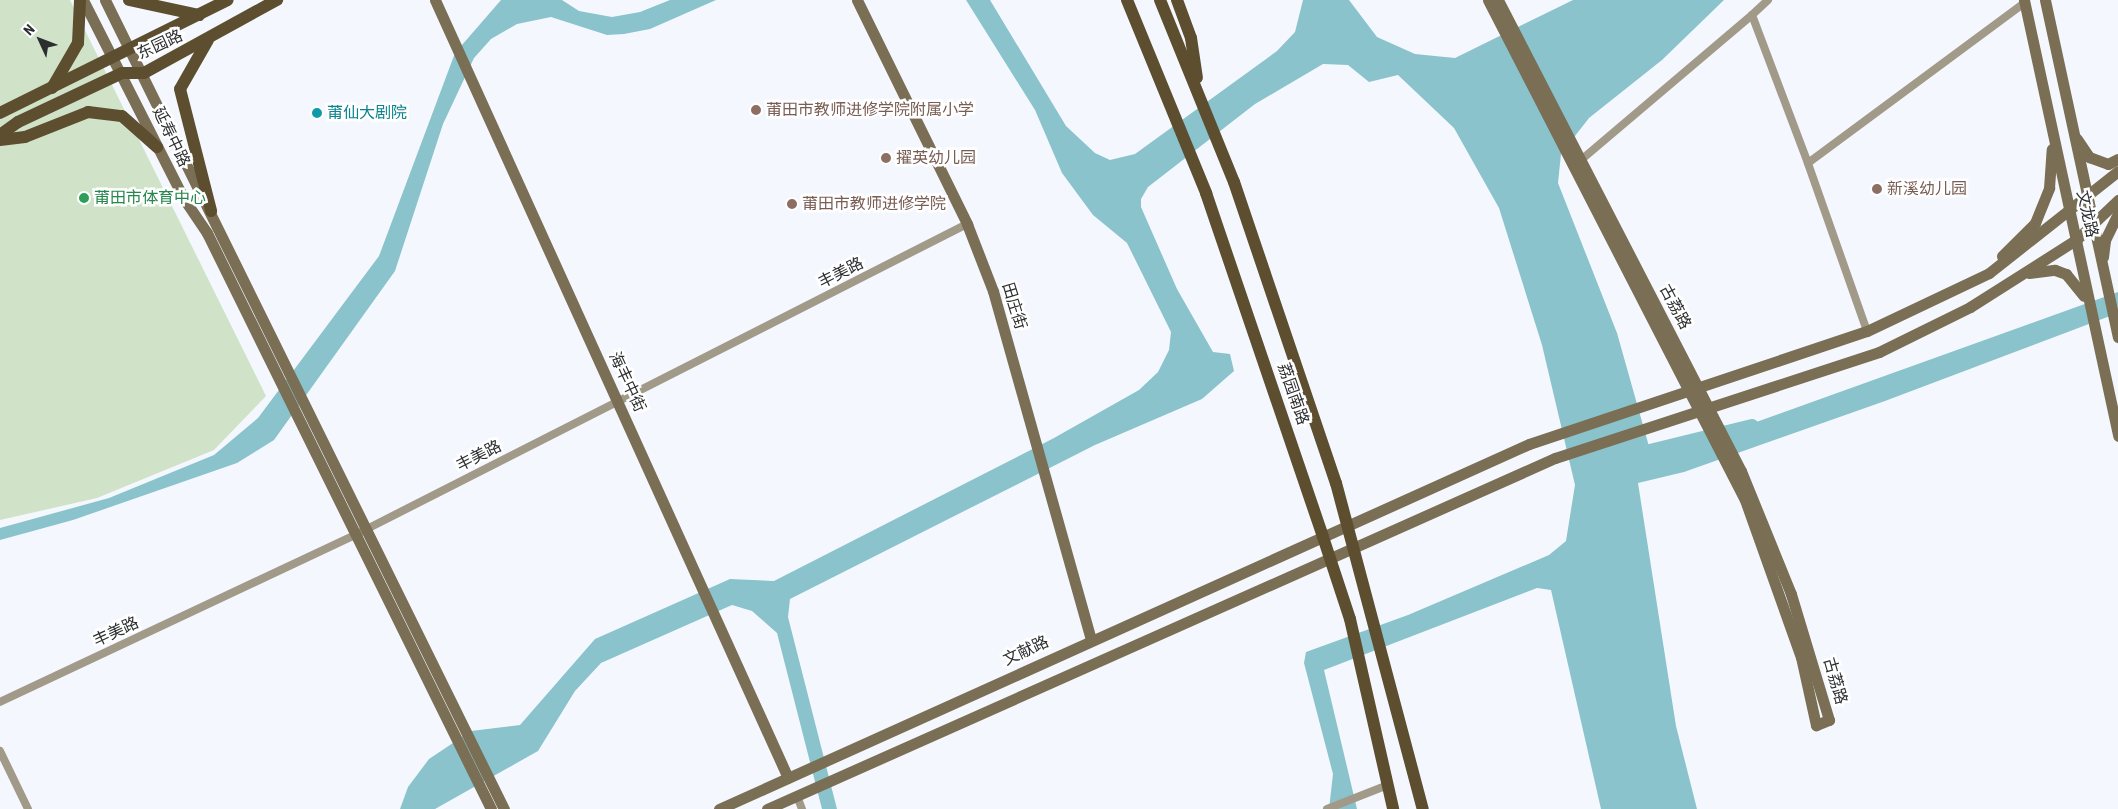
<!DOCTYPE html>
<meta charset="utf-8">
<style>
body{margin:0}
#map{position:relative;width:2118px;height:809px;overflow:hidden;background:#f4f8fe;font-family:"Roboto Condensed","Noto Sans SC",sans-serif}
div>[style]{position:absolute}
.green>*{inset:0;background:#d0e3c8}
.water>*{inset:0;background:#8ac3cc}
.river>*{height:15px;margin:-7.5px;padding:0 7.5px;transform-origin:7.5px;border-radius:7.5px;background:#8ac3cc}
.street>*{height:8px;margin:-4px;padding:0 4px;transform-origin:4px;border-radius:4px;background:#a29a89}
.secondary>*{height:11px;margin:-5.5px;padding:0 5.5px;transform-origin:5.5px;border-radius:5.5px;background:#7a6e54}
.primary>*{height:12px;margin:-6px;padding:0 6px;transform-origin:6px;border-radius:6px;background:#5d4e2f}
.dots>*{width:14px;height:14px;translate:-50% -50%;box-sizing:border-box;border:2px solid #fff;border-radius:50%}
span{translate:-50% -50%;white-space:nowrap;text-align:center;line-height:1.15;-webkit-text-stroke:5px #fff;paint-order:stroke}
.street-label{font-size:16px;color:#2d2e30}
.education-label{font-size:16px;color:#785e54}
.left{translate:0 -50%;text-align:left}
.culture-label{font-size:16px;color:#0d838f}
.leisure-label{font-size:16px;color:#27864d}
.north{position:absolute;left:15px;top:15px;width:50px;height:50px;-webkit-text-stroke:4px #fff;paint-order:stroke;rotate:313deg;font-size:14px;font-weight:700;line-height:20px;text-align:center;color:#2d2e30}
.north::after{content:'';display:block;margin:auto;width:18px;height:22px;background:#2d2e30;clip-path:polygon(50% 0,100% 100%,50% 72%,0 100%)}
</style>
<div id="map">
<div class="green">
<i style="clip-path:polygon(0 0,70px 0,266px 396px,214px 450px,97px 498px,0 520px)"></i>
</div>
<div class="water">
<i style="clip-path:polygon(501px 0,562px 0,579px 11px,612px 17px,640px 12px,670px 0,716px 0,650px 29px,624px 34px,607px 35px,551px 17px,517px 24px,491px 39px,474px 58px,443px 124px,395px 271px,274px 440px,237px 463px,73px 520px,0 540px,0 528px,109px 498px,214px 455px,258px 418px,379px 256px,455px 53px)"></i>
<i style="clip-path:polygon(966px 0,990px 0,1066px 126px,1095px 153px,1110px 160px,1135px 154px,1277px 51px,1295px 32px,1303px 0,1349px 0,1377px 37px,1415px 54px,1455px 58px,1573px 0,1724px 0,1662px 60px,1589px 118px,1561px 154px,1558px 183px,1617px 333px,1650px 450px,1673px 452px,2118px 292px,2118px 313px,1885px 401px,1684px 472px,1638px 483px,1676px 726px,1697px 809px,1601px 809px,1551px 590px,1537px 588px,1324px 670px,1357px 809px,1329px 809px,1333px 774px,1304px 663px,1306px 652px,1408px 615px,1549px 555px,1566px 541px,1575px 485px,1542px 345px,1499px 208px,1454px 128px,1398px 75px,1369px 82px,1348px 65px,1323px 64px,1255px 104px,1148px 187px,1141px 199px,1141px 207px,1177px 289px,1213px 352px,1230px 354px,1234px 371px,1202px 399px,1095px 445px,790px 599px,788px 617px,837px 809px,822px 809px,777px 633px,752px 611px,732px 605px,601px 663px,575px 691px,538px 751px,435px 809px,400px 809px,408px 787px,429px 759px,471px 731px,520px 725px,595px 639px,730px 579px,774px 581px,1054px 438px,1139px 390px,1158px 372px,1169px 350px,1171px 332px,1127px 243px,1093px 215px,1062px 173px,1035px 110px)"></i>
</div>
<div class="river">
<i style="left:1633px;top:455px;width:122px;rotate:-13.7deg"></i>
</div>
<div class="street">
<i style="left:1768px;top:0;width:22px;rotate:137deg"></i>
<i style="left:1752px;top:15px;width:158px;rotate:69.3deg"></i>
<i style="left:1581px;top:160px;width:224px;rotate:-40.3deg"></i>
<i style="left:1867px;top:331px;width:178px;rotate:-109.4deg"></i>
<i style="left:1808px;top:163px;width:269px;rotate:-36.5deg"></i>
<i style="left:0;top:702px;width:395px;rotate:-25.2deg"></i>
<i style="left:357px;top:534px;width:684px;rotate:-26.94deg"></i>
<i style="left:0;top:751px;width:64px;rotate:64.2deg"></i>
<i style="left:797px;top:796px;width:14px;rotate:69deg"></i>
<i style="left:1327px;top:809px;width:66px;rotate:-21.5deg"></i>
</div>
<div class="secondary">
<i style="left:83px;top:0;width:223px;rotate:63.1deg"></i>
<i style="left:184px;top:199px;width:41px;rotate:55.9deg"></i>
<i style="left:207px;top:233px;width:642px;rotate:63.75deg"></i>
<i style="left:105px;top:0;width:902px;rotate:63.75deg"></i>
<i style="left:435px;top:0;width:854px;rotate:65.59deg"></i>
<i style="left:857px;top:0;width:250px;rotate:63.8deg"></i>
<i style="left:967px;top:224px;width:72px;rotate:68.8deg"></i>
<i style="left:993px;top:291px;width:362px;rotate:74.3deg"></i>
<i style="left:1488px;top:0;width:562px;rotate:62.8deg"></i>
<i style="left:1745px;top:500px;width:167px;rotate:70.4deg"></i>
<i style="left:1801px;top:657px;width:70px;rotate:77.6deg"></i>
<i style="left:1816px;top:725px;width:14px;rotate:-21deg"></i>
<i style="left:1829px;top:720px;width:132px;rotate:-106.8deg"></i>
<i style="left:1791px;top:594px;width:133px;rotate:-112.1deg"></i>
<i style="left:1741px;top:471px;width:530px;rotate:-117.29deg"></i>
<i style="left:2024px;top:0;width:446px;rotate:77.8deg"></i>
<i style="left:2045px;top:0;width:345px;rotate:77.8deg"></i>
<i style="left:2077px;top:139px;width:22px;rotate:56deg"></i>
<i style="left:2089px;top:157px;width:20px;rotate:20deg"></i>
<i style="left:2108px;top:164px;width:11px;rotate:-27deg"></i>
<i style="left:2002px;top:256px;width:47px;rotate:-45deg"></i>
<i style="left:2035px;top:223px;width:38px;rotate:-68deg"></i>
<i style="left:2049px;top:188px;width:39px;rotate:-86deg"></i>
<i style="left:2103px;top:257px;width:17px;rotate:-83deg"></i>
<i style="left:2105px;top:240px;width:30px;rotate:-64deg"></i>
<i style="left:2029px;top:273px;width:26px;rotate:-7deg"></i>
<i style="left:2055px;top:270px;width:12px;rotate:20deg"></i>
<i style="left:2066px;top:274px;width:28px;rotate:51deg"></i>
<i style="left:719px;top:809px;width:888px;rotate:-24.26deg"></i>
<i style="left:1529px;top:444px;width:356px;rotate:-18.5deg"></i>
<i style="left:1867px;top:331px;width:135px;rotate:-25.4deg"></i>
<i style="left:1989px;top:273px;width:164px;rotate:-38.3deg"></i>
<i style="left:767px;top:809px;width:863px;rotate:-24.01deg"></i>
<i style="left:1555px;top:458px;width:341px;rotate:-18.1deg"></i>
<i style="left:1879px;top:352px;width:102px;rotate:-26.3deg"></i>
<i style="left:1970px;top:307px;width:127px;rotate:-32.4deg"></i>
<i style="left:2077px;top:239px;width:57px;rotate:-43.6deg"></i>
</div>
<div class="primary">
<i style="left:129px;top:0;width:72px;rotate:12.1deg"></i>
<i style="left:1127px;top:0;width:209px;rotate:67.7deg"></i>
<i style="left:1206px;top:193px;width:363px;rotate:71.2deg"></i>
<i style="left:1323px;top:537px;width:86px;rotate:71.8deg"></i>
<i style="left:1350px;top:619px;width:195px;rotate:77.2deg"></i>
<i style="left:1160px;top:0;width:196px;rotate:67.9deg"></i>
<i style="left:1234px;top:182px;width:318px;rotate:71.3deg"></i>
<i style="left:1336px;top:483px;width:337px;rotate:75.1deg"></i>
<i style="left:1177px;top:0;width:40px;rotate:69.8deg"></i>
<i style="left:1191px;top:38px;width:40px;rotate:81.5deg"></i>
<i style="left:208px;top:40px;width:56px;rotate:119.7deg"></i>
<i style="left:180px;top:89px;width:126px;rotate:75.7deg"></i>
<i style="left:52px;top:88px;width:52px;rotate:-60deg"></i>
<i style="left:78px;top:43px;width:43px;rotate:-87.3deg"></i>
<i style="left:0;top:113px;width:254px;rotate:-26.4deg"></i>
<i style="left:0;top:135px;width:22px;rotate:-36deg"></i>
<i style="left:18px;top:122px;width:115px;rotate:-25.2deg"></i>
<i style="left:122px;top:73px;width:22px"></i>
<i style="left:144px;top:73px;width:152px;rotate:-28.8deg"></i>
<i style="left:0;top:140px;width:25px;rotate:-7deg"></i>
<i style="left:25px;top:137px;width:68px;rotate:-21.6deg"></i>
<i style="left:88px;top:112px;width:34px;rotate:7deg"></i>
<i style="left:122px;top:116px;width:47px;rotate:41.5deg"></i>
</div>
<div class="dots">
<i style="left:756px;top:110px;background:#8d6e63"></i>
<i style="left:317px;top:113px;background:#0f9aa8"></i>
<i style="left:886px;top:158px;background:#8d6e63"></i>
<i style="left:1877px;top:189px;background:#8d6e63"></i>
<i style="left:84px;top:198px;background:#2e9e5b"></i>
<i style="left:792px;top:204px;background:#8d6e63"></i>
</div>
<div class="street-label">
<span style="left:160px;top:45px;rotate:-25deg">东园路</span>
<span style="left:171px;top:137px;rotate:64deg">延寿中路</span>
<span style="left:2087px;top:214px;rotate:77deg">文龙路</span>
<span style="left:841px;top:273px;rotate:-27deg">丰美路</span>
<span style="left:1014px;top:306px;rotate:73deg">田庄街</span>
<span style="left:1675px;top:307px;rotate:62deg">古荔路</span>
<span style="left:627px;top:382px;rotate:65deg">海丰中街</span>
<span style="left:1293px;top:394px;rotate:71deg">荔园南路</span>
<span style="left:479px;top:456px;rotate:-27deg">丰美路</span>
<span style="left:116px;top:632px;rotate:-25deg">丰美路</span>
<span style="left:1026px;top:651px;rotate:-25deg">文献路</span>
<span style="left:1835px;top:681px;rotate:74deg">古荔路</span>
</div>
<div class="education-label">
<span class="left" style="left:766px;top:110px">莆田市教师进修学院附属小学</span>
<span class="left" style="left:896px;top:158px">擢英幼儿园</span>
<span class="left" style="left:1887px;top:189px">新溪幼儿园</span>
<span class="left" style="left:802px;top:204px">莆田市教师进修学院</span>
</div>
<div class="culture-label">
<span class="left" style="left:327px;top:113px">莆仙大剧院</span>
</div>
<div class="leisure-label">
<span class="left" style="left:94px;top:198px">莆田市体育中心</span>
</div>
<div class="north">N</div>
</div>
